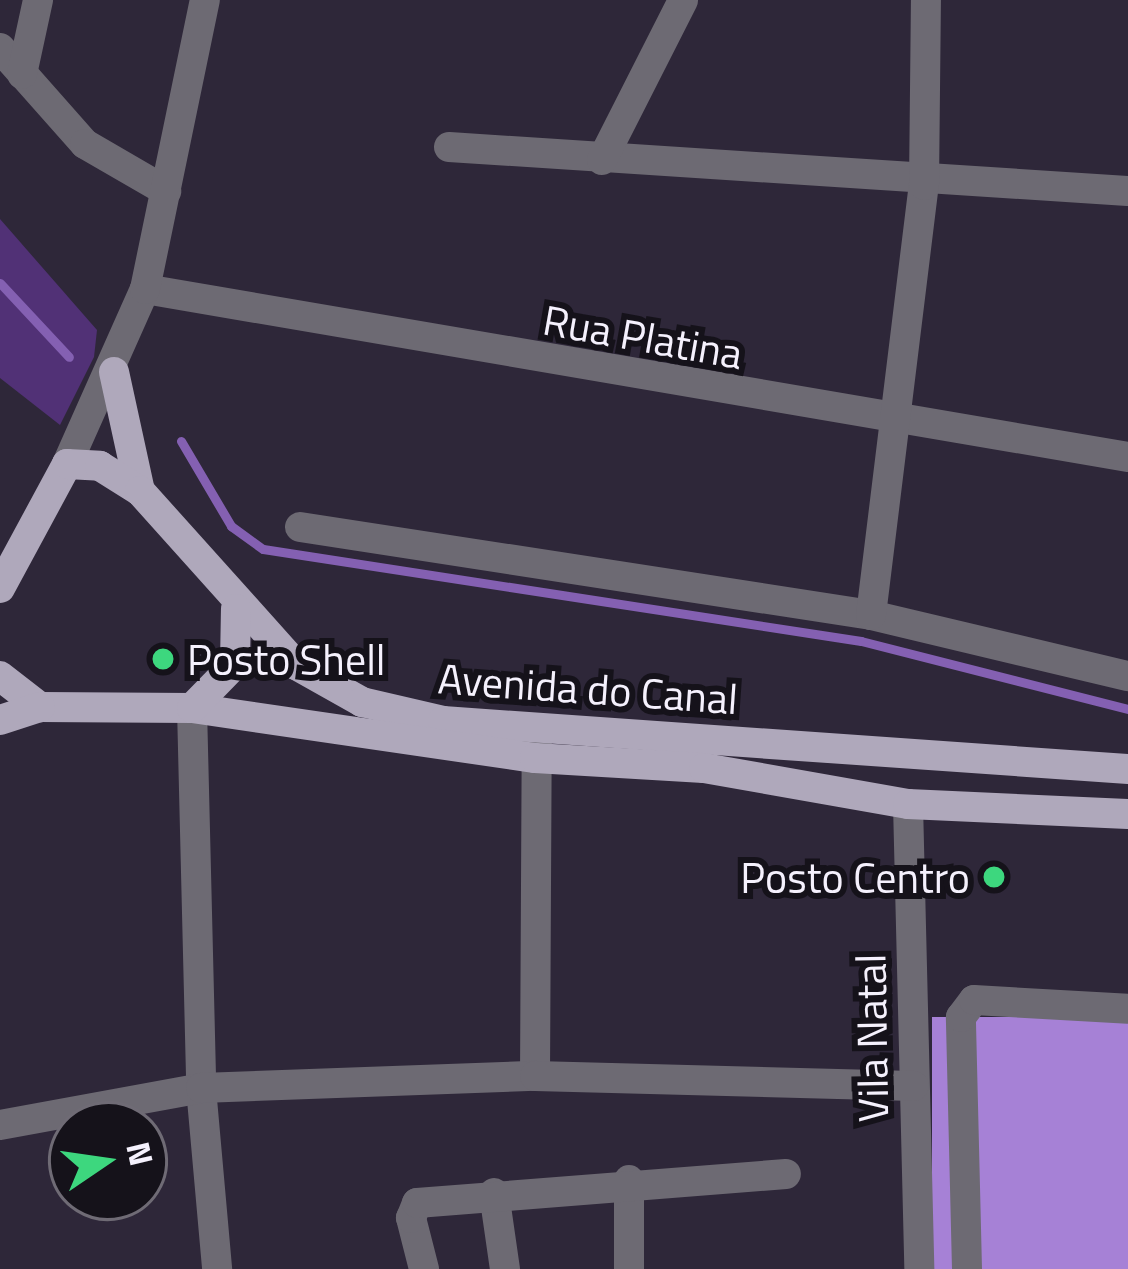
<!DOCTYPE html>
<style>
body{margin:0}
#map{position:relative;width:1128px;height:1269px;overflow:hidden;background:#2e2739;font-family:"Titillium Web",sans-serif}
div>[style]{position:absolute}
.green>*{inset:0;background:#513176}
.stream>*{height:9px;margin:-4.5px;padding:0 4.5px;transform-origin:4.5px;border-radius:4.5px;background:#8460b2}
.building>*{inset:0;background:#a681d6;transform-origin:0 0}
.minor>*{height:30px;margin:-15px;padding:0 15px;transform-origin:15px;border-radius:15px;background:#6d6a73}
.major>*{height:30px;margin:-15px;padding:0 15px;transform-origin:15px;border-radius:15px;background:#afa8bb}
.dots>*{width:33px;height:33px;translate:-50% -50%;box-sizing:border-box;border:6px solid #15121a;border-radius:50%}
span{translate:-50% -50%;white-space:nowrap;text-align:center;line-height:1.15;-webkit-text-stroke:12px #15121a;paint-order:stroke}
.street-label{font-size:42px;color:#f5f1fd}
.poi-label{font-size:42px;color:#f5f1fd}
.left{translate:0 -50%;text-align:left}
.right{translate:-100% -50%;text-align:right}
.north{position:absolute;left:48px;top:1101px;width:120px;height:120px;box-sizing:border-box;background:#15121a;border:3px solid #6f6b75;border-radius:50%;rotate:77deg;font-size:33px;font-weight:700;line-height:48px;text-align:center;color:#f5f1fd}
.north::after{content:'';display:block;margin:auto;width:42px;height:54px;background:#3dd77e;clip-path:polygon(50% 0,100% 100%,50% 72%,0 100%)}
</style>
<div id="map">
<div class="green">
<i style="clip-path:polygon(0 219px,97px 330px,94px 357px,60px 425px,0 378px)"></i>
</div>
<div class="stream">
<i style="left:0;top:283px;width:101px;rotate:47deg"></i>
<i style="left:181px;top:441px;width:99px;rotate:59.5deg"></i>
<i style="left:231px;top:526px;width:39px;rotate:36deg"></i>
<i style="left:263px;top:549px;width:605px;rotate:8.75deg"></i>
<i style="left:861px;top:641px;width:276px;rotate:14.3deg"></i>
</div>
<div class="building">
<i style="left:1128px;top:1017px;width:252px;height:196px;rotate:90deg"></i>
</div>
<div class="minor">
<i style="left:0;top:48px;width:128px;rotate:48.5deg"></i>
<i style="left:85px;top:144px;width:94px;rotate:30.1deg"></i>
<i style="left:22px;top:74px;width:76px;rotate:-77.8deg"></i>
<i style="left:449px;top:147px;width:680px;rotate:3.71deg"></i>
<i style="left:602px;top:160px;width:179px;rotate:-63.1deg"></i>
<i style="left:145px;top:289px;width:997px;rotate:9.7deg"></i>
<i style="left:67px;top:464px;width:192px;rotate:-66deg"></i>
<i style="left:145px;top:289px;width:295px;rotate:-78.3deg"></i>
<i style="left:300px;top:527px;width:578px;rotate:8.76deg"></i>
<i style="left:871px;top:615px;width:264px;rotate:13.4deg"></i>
<i style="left:871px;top:615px;width:433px;rotate:-83deg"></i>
<i style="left:924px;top:185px;width:185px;rotate:-89.4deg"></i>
<i style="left:192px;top:708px;width:380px;rotate:88.6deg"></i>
<i style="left:201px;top:1088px;width:182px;rotate:84.9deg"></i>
<i style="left:908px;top:804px;width:465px;rotate:88.6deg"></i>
<i style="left:535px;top:1076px;width:341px;rotate:-89.7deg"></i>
<i style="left:0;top:1125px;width:204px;rotate:-10.4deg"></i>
<i style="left:201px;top:1088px;width:334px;rotate:-2.1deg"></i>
<i style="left:535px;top:1076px;width:379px;rotate:1.5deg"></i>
<i style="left:629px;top:1180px;width:89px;rotate:90deg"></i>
<i style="left:494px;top:1193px;width:77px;rotate:81.8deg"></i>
<i style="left:424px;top:1269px;width:53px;rotate:-104.3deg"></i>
<i style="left:411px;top:1218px;width:16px;rotate:-68deg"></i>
<i style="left:417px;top:1203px;width:370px;rotate:-4.5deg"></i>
<i style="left:967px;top:1269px;width:252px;rotate:-91.4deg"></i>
<i style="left:961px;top:1017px;width:21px;rotate:-53deg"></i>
<i style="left:974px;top:1000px;width:154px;rotate:3.3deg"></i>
</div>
<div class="major">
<i style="left:114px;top:372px;width:122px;rotate:77.7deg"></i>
<i style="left:0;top:588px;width:141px;rotate:-61.6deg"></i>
<i style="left:67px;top:464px;width:33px;rotate:3deg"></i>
<i style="left:100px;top:466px;width:47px;rotate:32deg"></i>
<i style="left:140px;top:491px;width:234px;rotate:48.1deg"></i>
<i style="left:296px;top:665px;width:76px;rotate:29.3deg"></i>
<i style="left:362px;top:702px;width:83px;rotate:13.2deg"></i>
<i style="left:443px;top:721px;width:687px;rotate:4.01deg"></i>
<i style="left:0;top:676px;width:51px;rotate:37.8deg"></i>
<i style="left:40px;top:707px;width:152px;rotate:0.4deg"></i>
<i style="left:192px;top:708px;width:347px;rotate:8.3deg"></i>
<i style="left:535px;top:758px;width:169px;rotate:3.4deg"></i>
<i style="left:704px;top:768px;width:207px;rotate:10deg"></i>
<i style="left:908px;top:804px;width:220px;rotate:2.6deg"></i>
<i style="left:192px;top:708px;width:62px;rotate:-45.7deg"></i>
<i style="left:235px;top:664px;width:55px;rotate:-89deg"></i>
<i style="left:0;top:720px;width:42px;rotate:-18deg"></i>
</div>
<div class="dots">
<i style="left:163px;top:659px;background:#3dd77e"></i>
<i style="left:994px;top:877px;background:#3dd77e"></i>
</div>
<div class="street-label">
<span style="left:643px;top:336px;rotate:10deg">Rua Platina</span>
<span style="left:588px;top:688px;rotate:4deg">Avenida do Canal</span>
<span style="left:871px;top:1038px;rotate:-91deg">Vila Natal</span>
</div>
<div class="poi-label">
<span class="left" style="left:187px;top:659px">Posto Shell</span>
<span class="right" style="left:970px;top:877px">Posto Centro</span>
</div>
<div class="north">N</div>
</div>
